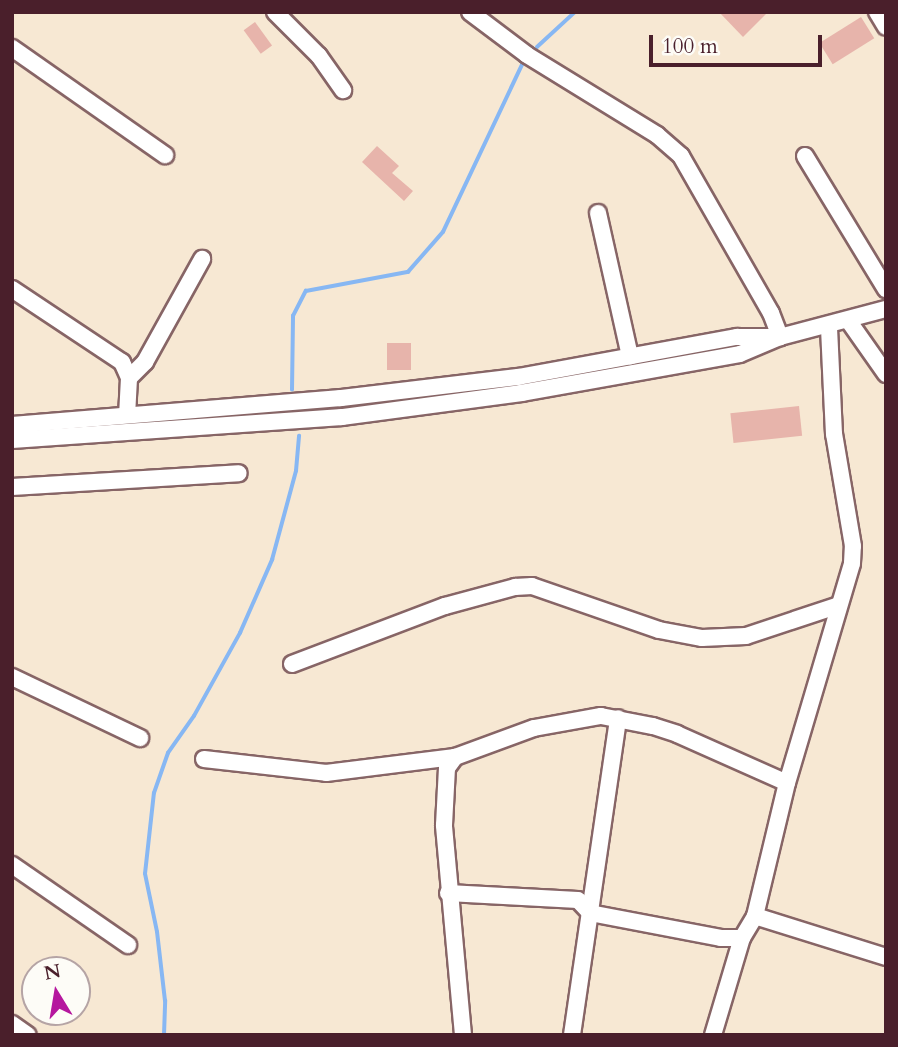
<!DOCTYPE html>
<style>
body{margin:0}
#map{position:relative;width:898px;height:1047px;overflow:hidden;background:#f7e8d3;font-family:Cardo,serif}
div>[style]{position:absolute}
.stream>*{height:3.5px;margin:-1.75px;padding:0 1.75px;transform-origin:1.75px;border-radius:1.75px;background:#87b7f3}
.building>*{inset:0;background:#e7b4ab;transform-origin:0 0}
.roads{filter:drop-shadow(2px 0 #876566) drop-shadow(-2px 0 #876566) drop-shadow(0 2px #876566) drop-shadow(0 -2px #876566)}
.minor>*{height:16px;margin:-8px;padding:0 8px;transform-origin:8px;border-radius:8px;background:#fff}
span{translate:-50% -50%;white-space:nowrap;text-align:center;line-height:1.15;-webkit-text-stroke:5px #fdfcf7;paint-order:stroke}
.frame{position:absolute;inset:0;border:14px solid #4a1f2b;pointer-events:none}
.north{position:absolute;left:21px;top:956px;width:70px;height:70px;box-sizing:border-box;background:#fdfcf7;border:2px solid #b5a4a5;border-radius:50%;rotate:349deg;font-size:19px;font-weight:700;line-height:28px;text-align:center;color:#4a1f2b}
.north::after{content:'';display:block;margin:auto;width:24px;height:32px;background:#b5179e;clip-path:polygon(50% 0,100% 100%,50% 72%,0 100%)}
.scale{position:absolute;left:649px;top:35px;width:173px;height:32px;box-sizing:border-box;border:4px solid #4a1f2b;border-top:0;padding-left:9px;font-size:21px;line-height:24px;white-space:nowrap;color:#4a1f2b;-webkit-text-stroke:5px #fdfcf7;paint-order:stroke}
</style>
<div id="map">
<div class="stream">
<i style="left:537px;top:47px;width:52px;rotate:-42.6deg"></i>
<i style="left:292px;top:390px;width:74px;rotate:-89.2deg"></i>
<i style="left:293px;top:316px;width:28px;rotate:-63deg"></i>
<i style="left:306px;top:291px;width:104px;rotate:-10.6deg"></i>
<i style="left:408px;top:272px;width:53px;rotate:-48.8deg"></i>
<i style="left:443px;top:232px;width:185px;rotate:-64.7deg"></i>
<i style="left:164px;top:1035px;width:34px;rotate:-88deg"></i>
<i style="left:165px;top:1001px;width:69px;rotate:-96.6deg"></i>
<i style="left:157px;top:932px;width:59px;rotate:-101.7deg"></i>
<i style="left:145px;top:874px;width:81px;rotate:-83.7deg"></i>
<i style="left:154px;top:793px;width:42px;rotate:-70.7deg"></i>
<i style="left:168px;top:753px;width:45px;rotate:-54.9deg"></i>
<i style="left:194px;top:716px;width:95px;rotate:-61deg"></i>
<i style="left:240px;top:633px;width:80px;rotate:-66.3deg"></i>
<i style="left:272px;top:560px;width:92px;rotate:-74.9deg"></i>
<i style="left:296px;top:471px;width:35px;rotate:-85deg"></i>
</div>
<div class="building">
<i style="clip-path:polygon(719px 12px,768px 12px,743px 37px)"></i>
<i style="left:861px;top:17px;width:25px;height:49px;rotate:58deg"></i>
<i style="left:255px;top:22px;width:29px;height:14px;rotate:54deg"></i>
<i style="clip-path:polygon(377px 146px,399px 166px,392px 173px,413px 191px,404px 201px,362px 162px)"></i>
<i style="left:387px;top:343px;width:24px;height:27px"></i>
<i style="left:799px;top:406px;width:30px;height:69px;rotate:84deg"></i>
</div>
<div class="roads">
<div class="minor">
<i style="left:275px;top:12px;width:62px;rotate:45deg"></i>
<i style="left:319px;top:56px;width:42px;rotate:54.8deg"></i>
<i style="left:470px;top:12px;width:71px;rotate:37deg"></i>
<i style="left:527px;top:55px;width:153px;rotate:31.6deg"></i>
<i style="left:657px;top:135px;width:32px;rotate:41deg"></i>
<i style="left:681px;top:156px;width:181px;rotate:60.2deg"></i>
<i style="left:771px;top:313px;width:26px;rotate:69deg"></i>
<i style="left:877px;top:12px;width:17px;rotate:59deg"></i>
<i style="left:12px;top:48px;width:187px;rotate:35deg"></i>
<i style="left:805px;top:156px;width:156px;rotate:58.7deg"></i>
<i style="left:598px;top:213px;width:147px;rotate:77.4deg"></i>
<i style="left:12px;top:289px;width:132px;rotate:33.6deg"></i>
<i style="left:122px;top:362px;width:17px;rotate:66deg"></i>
<i style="left:129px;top:378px;width:37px;rotate:93deg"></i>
<i style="left:848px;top:320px;width:66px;rotate:54.9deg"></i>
<i style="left:129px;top:378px;width:23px;rotate:-45deg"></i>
<i style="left:145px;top:362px;width:118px;rotate:-61deg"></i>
<i style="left:12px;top:425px;width:330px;rotate:-4.7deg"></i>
<i style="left:341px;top:398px;width:178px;rotate:-6.8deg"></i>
<i style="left:518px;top:377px;width:223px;rotate:-10.4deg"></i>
<i style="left:737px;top:337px;width:34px"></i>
<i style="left:12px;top:440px;width:331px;rotate:-4deg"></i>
<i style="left:342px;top:417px;width:181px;rotate:-7.6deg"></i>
<i style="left:521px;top:393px;width:222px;rotate:-10.1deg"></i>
<i style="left:740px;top:354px;width:43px;rotate:-23deg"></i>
<i style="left:780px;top:337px;width:110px;rotate:-14.8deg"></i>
<i style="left:12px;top:487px;width:227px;rotate:-3.5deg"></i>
<i style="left:292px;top:664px;width:164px;rotate:-20.8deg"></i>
<i style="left:445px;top:606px;width:73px;rotate:-15.2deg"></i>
<i style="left:515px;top:587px;width:17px;rotate:-3deg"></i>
<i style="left:532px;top:586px;width:134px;rotate:19.1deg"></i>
<i style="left:659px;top:630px;width:44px;rotate:10.5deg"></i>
<i style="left:702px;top:638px;width:44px;rotate:-2.6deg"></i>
<i style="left:746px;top:636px;width:98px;rotate:-18.4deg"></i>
<i style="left:12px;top:677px;width:142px;rotate:25.5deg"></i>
<i style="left:204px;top:759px;width:123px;rotate:6.5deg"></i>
<i style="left:326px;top:773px;width:130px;rotate:-7.1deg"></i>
<i style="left:12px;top:865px;width:141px;rotate:34.6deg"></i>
<i style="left:448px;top:893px;width:130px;rotate:3.1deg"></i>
<i style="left:578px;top:900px;width:18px;rotate:47deg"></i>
<i style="left:590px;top:913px;width:133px;rotate:10.8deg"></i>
<i style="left:721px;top:938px;width:21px"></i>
<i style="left:755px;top:916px;width:137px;rotate:17.4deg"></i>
<i style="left:12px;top:1024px;width:19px;rotate:35deg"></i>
<i style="left:463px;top:1035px;width:211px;rotate:-95.2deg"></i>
<i style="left:444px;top:825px;width:57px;rotate:-87deg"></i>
<i style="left:447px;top:768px;width:14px;rotate:-54deg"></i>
<i style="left:455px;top:757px;width:84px;rotate:-20.2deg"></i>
<i style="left:534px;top:728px;width:68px;rotate:-10.2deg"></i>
<i style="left:601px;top:716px;width:53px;rotate:10.9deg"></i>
<i style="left:653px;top:726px;width:25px;rotate:18deg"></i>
<i style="left:677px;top:734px;width:120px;rotate:24deg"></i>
<i style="left:572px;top:1035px;width:320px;rotate:-81.7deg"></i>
<i style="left:713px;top:1035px;width:101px;rotate:-73.4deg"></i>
<i style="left:742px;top:938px;width:26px;rotate:-59deg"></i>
<i style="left:755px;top:916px;width:137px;rotate:-76.5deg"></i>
<i style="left:787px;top:783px;width:229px;rotate:-73.5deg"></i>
<i style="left:852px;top:563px;width:17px;rotate:-87deg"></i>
<i style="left:853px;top:546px;width:114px;rotate:-99.6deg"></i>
<i style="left:834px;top:434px;width:108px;rotate:-92.7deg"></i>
</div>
</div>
<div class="frame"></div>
<div class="north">N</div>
<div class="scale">100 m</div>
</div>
